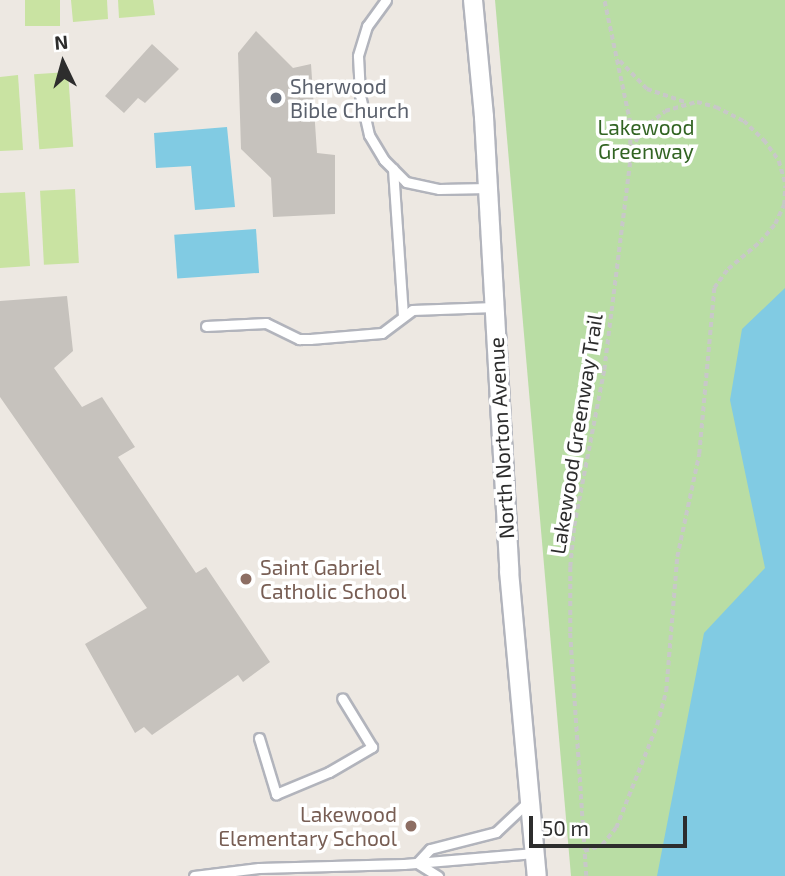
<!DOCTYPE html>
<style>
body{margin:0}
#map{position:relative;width:785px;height:876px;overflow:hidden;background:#ede8e2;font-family:"Exo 2",sans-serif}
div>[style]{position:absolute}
.green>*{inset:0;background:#b9dda4}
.pitch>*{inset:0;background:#c9e3a2;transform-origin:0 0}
.water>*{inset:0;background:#81cbe3;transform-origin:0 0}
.building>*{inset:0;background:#c6c2bd}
.path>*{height:3.5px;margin-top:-1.75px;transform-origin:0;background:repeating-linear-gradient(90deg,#c8c8c8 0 5px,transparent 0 8.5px)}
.roads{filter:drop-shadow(2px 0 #b2b4bc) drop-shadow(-2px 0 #b2b4bc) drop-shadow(0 2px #b2b4bc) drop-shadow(0 -2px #b2b4bc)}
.lane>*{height:9px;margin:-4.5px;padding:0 4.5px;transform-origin:4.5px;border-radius:4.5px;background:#fff}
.street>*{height:18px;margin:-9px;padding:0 9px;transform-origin:9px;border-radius:9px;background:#fff}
.dots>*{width:19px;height:19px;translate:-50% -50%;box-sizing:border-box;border:4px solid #fff;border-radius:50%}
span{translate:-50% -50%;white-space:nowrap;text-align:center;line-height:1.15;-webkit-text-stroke:7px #fff;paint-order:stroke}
.worship-label{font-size:21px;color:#5b616d}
.left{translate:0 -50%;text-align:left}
.park-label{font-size:21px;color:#326423}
.street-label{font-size:21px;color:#2d2d2d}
.education-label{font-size:21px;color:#785e54}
.right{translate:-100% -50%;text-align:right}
.north{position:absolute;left:28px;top:28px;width:70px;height:70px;-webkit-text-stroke:5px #fff;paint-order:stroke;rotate:355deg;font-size:19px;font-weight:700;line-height:28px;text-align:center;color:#2d2d2d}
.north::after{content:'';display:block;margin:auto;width:24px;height:32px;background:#2d2d2d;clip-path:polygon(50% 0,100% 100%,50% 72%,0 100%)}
.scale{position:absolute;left:529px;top:816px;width:158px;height:32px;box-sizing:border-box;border:4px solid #2d2d2d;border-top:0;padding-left:9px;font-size:21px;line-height:24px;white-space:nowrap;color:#2d2d2d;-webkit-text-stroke:5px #fff;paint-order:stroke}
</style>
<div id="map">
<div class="green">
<i style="clip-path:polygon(495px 0,785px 0,785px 876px,571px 876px)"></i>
</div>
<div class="pitch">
<i style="left:25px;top:0;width:35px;height:26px"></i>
<i style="clip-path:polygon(71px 0,107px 0,108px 19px,73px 22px)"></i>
<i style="clip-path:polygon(118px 0,153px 0,155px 15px,119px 18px)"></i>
<i style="left:68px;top:72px;width:75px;height:34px;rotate:86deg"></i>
<i style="clip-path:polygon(18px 75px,23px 150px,0 151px,0 77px)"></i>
<i style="left:75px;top:189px;width:74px;height:35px;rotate:87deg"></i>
<i style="clip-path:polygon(25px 192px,30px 266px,0 268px,0 193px)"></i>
</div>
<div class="water">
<i style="clip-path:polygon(227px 127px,235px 207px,195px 210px,191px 166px,156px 168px,154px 133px)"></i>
<i style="left:256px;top:229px;width:44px;height:82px;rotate:86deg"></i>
<i style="clip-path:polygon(785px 288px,785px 876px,657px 876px,704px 633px,765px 568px,730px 400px,742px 329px)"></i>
</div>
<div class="building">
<i style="clip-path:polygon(256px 31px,293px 68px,311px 64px,317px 153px,335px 155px,335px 214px,273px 217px,271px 178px,241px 149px,238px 53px)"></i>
<i style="clip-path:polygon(152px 44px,179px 69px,145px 103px,138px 98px,124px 113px,105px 96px)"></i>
<i style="clip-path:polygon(67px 296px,73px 351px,54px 368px,82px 407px,102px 397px,135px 447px,118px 457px,196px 573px,206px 567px,270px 662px,243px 682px,238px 675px,152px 735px,144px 727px,135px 733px,85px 644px,147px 608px,0 397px,0 301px)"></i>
</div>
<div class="path">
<i style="left:620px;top:61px;width:39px;rotate:46deg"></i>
<i style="left:647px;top:89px;width:40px;rotate:18.9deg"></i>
<i style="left:631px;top:149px;width:23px;rotate:-59deg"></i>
<i style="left:643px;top:129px;width:28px;rotate:-39deg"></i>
<i style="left:665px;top:111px;width:33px;rotate:-16deg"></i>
<i style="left:697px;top:102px;width:20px;rotate:15deg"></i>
<i style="left:716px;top:107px;width:31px;rotate:27deg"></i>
<i style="left:744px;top:121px;width:28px;rotate:44deg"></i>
<i style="left:764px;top:140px;width:26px;rotate:54deg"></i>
<i style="left:779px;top:161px;width:22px;rotate:74deg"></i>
<i style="left:584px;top:851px;width:19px;rotate:-18deg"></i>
<i style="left:602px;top:845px;width:22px;rotate:-51deg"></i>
<i style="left:616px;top:828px;width:111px;rotate:-68.3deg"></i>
<i style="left:657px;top:725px;width:35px;rotate:-75deg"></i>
<i style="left:666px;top:691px;width:134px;rotate:-85.3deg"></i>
<i style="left:677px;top:557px;width:105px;rotate:-77.9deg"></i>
<i style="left:699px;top:454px;width:167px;rotate:-84.8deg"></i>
<i style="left:714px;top:288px;width:24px;rotate:-54deg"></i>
<i style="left:728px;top:269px;width:42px;rotate:-40.2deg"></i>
<i style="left:760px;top:242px;width:23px;rotate:-50deg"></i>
<i style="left:775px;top:224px;width:21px;rotate:-65deg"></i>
<i style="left:784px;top:205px;width:19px;rotate:-87deg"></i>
<i style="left:586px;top:876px;width:245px;rotate:-93.8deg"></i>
<i style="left:570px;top:632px;width:65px;rotate:-90deg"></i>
<i style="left:570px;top:567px;width:41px;rotate:-84.4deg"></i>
<i style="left:574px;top:526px;width:159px;rotate:-79.1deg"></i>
<i style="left:604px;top:370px;width:210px;rotate:-82.9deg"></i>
<i style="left:630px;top:162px;width:39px;rotate:-90deg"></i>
<i style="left:630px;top:123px;width:126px;rotate:-101.9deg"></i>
</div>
<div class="roads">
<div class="lane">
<i style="left:386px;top:0;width:32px;rotate:126deg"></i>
<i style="left:367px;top:26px;width:31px;rotate:107deg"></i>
<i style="left:358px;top:56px;width:39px;rotate:87deg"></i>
<i style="left:360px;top:95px;width:41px;rotate:77.3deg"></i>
<i style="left:369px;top:135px;width:29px;rotate:59deg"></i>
<i style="left:384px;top:160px;width:31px;rotate:45deg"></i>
<i style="left:406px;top:182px;width:34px;rotate:12deg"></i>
<i style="left:439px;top:189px;width:49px;rotate:-1.2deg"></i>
<i style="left:393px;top:169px;width:146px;rotate:86.1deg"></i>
<i style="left:206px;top:326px;width:60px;rotate:-2.9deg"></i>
<i style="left:266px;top:323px;width:37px;rotate:26deg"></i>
<i style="left:299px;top:339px;width:11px"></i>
<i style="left:310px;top:339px;width:72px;rotate:-4.8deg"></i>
<i style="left:382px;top:333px;width:38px;rotate:-37deg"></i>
<i style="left:412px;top:310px;width:82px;rotate:-2.1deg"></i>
<i style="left:259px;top:738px;width:59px;rotate:73.1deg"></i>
<i style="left:276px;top:794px;width:57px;rotate:-22.5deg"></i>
<i style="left:329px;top:772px;width:50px;rotate:-30.2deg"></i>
<i style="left:372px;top:747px;width:57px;rotate:-121.5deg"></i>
<i style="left:417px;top:863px;width:19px;rotate:-47deg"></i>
<i style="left:430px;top:849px;width:68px;rotate:-14.4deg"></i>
<i style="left:496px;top:832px;width:47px;rotate:-43.3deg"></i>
<i style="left:417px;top:863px;width:25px;rotate:32deg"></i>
<i style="left:194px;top:876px;width:65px;rotate:-7deg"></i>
<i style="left:259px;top:868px;width:145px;rotate:-1.6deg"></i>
<i style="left:404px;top:864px;width:131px;rotate:-4.8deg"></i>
</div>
<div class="street">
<i style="left:473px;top:0;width:118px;rotate:84.6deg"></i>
<i style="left:484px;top:117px;width:455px;rotate:86.8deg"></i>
<i style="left:509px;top:571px;width:306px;rotate:84.8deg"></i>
</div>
</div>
<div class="dots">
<i style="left:276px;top:98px;background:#6b7280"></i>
<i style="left:246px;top:579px;background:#8d6e63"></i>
<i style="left:411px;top:826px;background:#8d6e63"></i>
</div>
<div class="worship-label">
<span class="left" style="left:290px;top:98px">Sherwood<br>Bible Church</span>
</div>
<div class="park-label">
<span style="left:646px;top:139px">Lakewood<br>Greenway</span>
</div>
<div class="street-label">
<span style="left:576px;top:434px;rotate:-81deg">Lakewood Greenway Trail</span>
<span style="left:501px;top:438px;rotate:-93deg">North Norton Avenue</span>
</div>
<div class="education-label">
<span class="left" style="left:260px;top:579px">Saint Gabriel<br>Catholic School</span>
<span class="right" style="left:397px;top:826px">Lakewood<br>Elementary School</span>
</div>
<div class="north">N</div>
<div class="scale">50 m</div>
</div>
